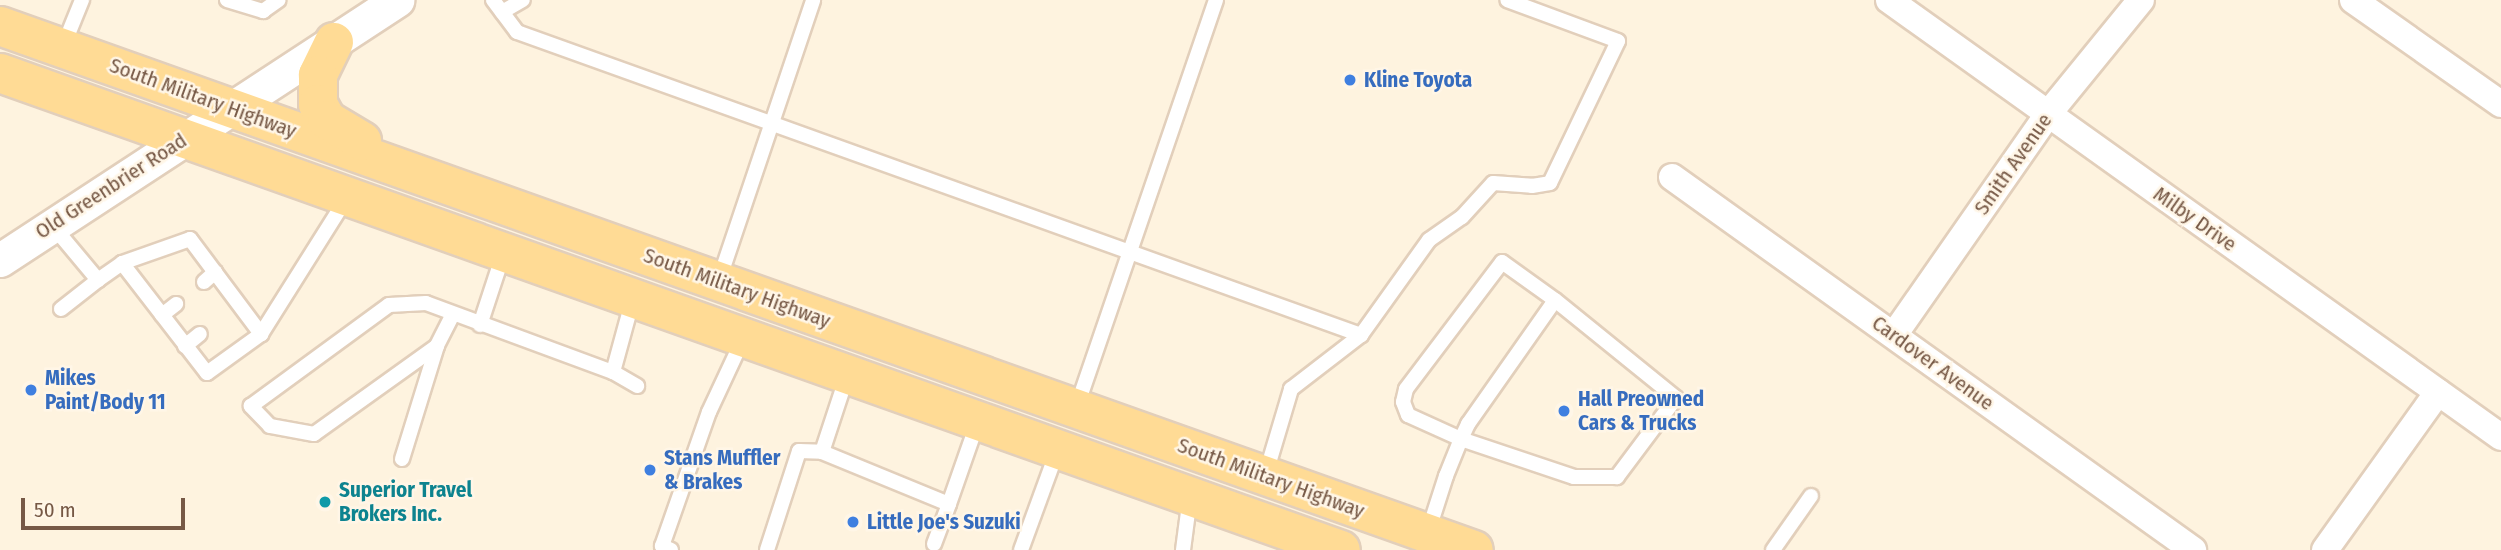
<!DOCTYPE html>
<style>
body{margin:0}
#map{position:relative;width:2501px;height:550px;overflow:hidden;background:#fef3df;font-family:"Fira Sans Condensed",sans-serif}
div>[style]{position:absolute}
.roads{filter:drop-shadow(2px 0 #e2cfbb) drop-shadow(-2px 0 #e2cfbb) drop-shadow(0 2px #e2cfbb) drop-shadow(0 -2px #e2cfbb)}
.service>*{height:14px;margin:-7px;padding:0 7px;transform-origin:7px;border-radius:7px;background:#fff}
.minor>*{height:26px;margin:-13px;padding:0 13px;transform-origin:13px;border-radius:13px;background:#fff}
.tertiary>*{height:33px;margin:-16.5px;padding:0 16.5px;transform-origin:16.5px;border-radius:16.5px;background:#fff}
.primary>*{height:38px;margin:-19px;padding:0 19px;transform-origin:19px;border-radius:19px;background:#ffdb95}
.dots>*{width:19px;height:19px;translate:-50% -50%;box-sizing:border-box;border:4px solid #fff6e7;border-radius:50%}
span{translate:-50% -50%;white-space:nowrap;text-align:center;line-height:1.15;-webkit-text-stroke:5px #fff6e7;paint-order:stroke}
.shop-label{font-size:21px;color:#366cbe;font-weight:700}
.left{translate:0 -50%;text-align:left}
.street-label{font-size:21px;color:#765845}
.culture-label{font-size:21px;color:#0d838f;font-weight:700}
.scale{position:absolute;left:21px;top:498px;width:164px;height:32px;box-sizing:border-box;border:4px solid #765845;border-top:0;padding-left:9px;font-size:21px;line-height:24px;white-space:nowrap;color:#765845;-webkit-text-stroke:5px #fff6e7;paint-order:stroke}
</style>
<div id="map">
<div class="roads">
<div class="service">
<i style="left:227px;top:0;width:38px;rotate:17deg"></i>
<i style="left:263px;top:11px;width:19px;rotate:-35deg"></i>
<i style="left:493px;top:0;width:40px;rotate:53deg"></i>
<i style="left:517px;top:32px;width:897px;rotate:19.75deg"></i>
<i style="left:502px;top:12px;width:24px;rotate:-30deg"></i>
<i style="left:63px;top:47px;width:51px;rotate:-68deg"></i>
<i style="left:52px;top:225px;width:72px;rotate:50.1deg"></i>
<i style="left:98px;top:280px;width:29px;rotate:-35deg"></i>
<i style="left:122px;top:263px;width:139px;rotate:52.3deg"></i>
<i style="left:207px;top:373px;width:67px;rotate:-35.8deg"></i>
<i style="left:261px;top:334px;width:160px;rotate:-57.8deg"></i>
<i style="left:122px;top:263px;width:72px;rotate:-19.4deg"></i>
<i style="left:190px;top:239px;width:119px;rotate:53.2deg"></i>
<i style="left:719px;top:280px;width:295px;rotate:-71.4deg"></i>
<i style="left:204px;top:282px;width:15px;rotate:-42deg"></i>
<i style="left:61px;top:309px;width:47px;rotate:-38.1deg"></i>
<i style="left:453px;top:314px;width:36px;rotate:117deg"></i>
<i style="left:437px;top:346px;width:151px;rotate:144.4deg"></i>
<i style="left:314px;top:434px;width:45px;rotate:-169.7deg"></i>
<i style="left:270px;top:426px;width:28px;rotate:-134deg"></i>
<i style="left:251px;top:406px;width:171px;rotate:-36.2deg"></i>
<i style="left:389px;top:305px;width:37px;rotate:-3deg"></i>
<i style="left:426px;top:303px;width:199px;rotate:20.3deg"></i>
<i style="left:613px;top:372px;width:28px;rotate:30deg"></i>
<i style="left:162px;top:315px;width:18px;rotate:-38deg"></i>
<i style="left:480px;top:325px;width:74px;rotate:-71.8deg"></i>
<i style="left:185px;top:346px;width:19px;rotate:-39deg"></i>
<i style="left:613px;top:372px;width:76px;rotate:-74.7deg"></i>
<i style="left:847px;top:376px;width:80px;rotate:108.2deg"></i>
<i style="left:822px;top:452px;width:137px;rotate:22.3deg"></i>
<i style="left:949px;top:504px;width:85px;rotate:-70.7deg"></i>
<i style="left:1077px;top:406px;width:429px;rotate:-71.1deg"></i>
<i style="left:402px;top:459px;width:118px;rotate:-72.8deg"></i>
<i style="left:1266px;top:473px;width:88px;rotate:-73.4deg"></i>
<i style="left:1291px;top:389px;width:88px;rotate:-37.6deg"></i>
<i style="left:1361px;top:335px;width:117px;rotate:-54.4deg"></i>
<i style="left:1429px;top:240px;width:40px;rotate:-34.9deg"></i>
<i style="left:1462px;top:217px;width:46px;rotate:-47.6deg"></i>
<i style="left:1493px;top:183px;width:39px;rotate:4deg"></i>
<i style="left:1532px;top:186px;width:18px;rotate:-9deg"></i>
<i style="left:1550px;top:183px;width:157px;rotate:-64.4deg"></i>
<i style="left:1618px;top:41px;width:118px;rotate:-159.7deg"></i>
<i style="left:1428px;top:532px;width:59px;rotate:-72.2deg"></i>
<i style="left:1446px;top:476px;width:40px;rotate:-68deg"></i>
<i style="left:1461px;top:439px;width:17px;rotate:-65deg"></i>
<i style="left:1468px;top:424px;width:151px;rotate:-54.9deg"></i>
<i style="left:1555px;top:300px;width:156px;rotate:39deg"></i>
<i style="left:1676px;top:398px;width:99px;rotate:126.8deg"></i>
<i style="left:1617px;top:477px;width:43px;rotate:180deg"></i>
<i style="left:1574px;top:477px;width:119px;rotate:-161.4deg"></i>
<i style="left:1461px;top:439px;width:58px;rotate:-155.6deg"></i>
<i style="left:1408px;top:415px;width:14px;rotate:-111deg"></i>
<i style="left:1403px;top:402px;width:13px;rotate:-77deg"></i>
<i style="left:1406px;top:389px;width:159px;rotate:-52.9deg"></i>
<i style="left:1502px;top:262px;width:65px;rotate:35.6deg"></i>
<i style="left:934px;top:544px;width:43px;rotate:-69.4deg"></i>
<i style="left:671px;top:550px;width:10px;rotate:-156deg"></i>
<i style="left:662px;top:546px;width:142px;rotate:-70.7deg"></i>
<i style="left:709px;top:412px;width:81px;rotate:-65deg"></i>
<i style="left:767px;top:550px;width:104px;rotate:-72.1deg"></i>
<i style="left:799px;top:451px;width:23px;rotate:2deg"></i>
<i style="left:1021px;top:550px;width:108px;rotate:-69.9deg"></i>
<i style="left:1183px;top:550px;width:53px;rotate:-82.5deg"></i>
<i style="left:1773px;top:550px;width:66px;rotate:-54.9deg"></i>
</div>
<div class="minor">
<i style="left:1889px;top:0;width:752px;rotate:35.53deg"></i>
<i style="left:2353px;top:0;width:181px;rotate:35.1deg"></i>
<i style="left:1672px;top:177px;width:641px;rotate:35.6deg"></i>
<i style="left:1894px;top:335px;width:269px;rotate:-55.1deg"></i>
<i style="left:2048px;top:114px;width:147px;rotate:-50.8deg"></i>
<i style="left:2325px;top:550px;width:194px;rotate:-54.4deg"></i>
</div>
<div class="tertiary">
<i style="left:0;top:260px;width:475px;rotate:-33.2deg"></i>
</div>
<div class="primary">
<i style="left:0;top:26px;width:1564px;rotate:19.57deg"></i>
<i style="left:334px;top:42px;width:37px;rotate:116deg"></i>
<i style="left:318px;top:75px;width:29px;rotate:90deg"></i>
<i style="left:318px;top:104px;width:18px;rotate:61deg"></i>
<i style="left:327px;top:120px;width:41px;rotate:31deg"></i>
<i style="left:0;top:73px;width:1423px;rotate:19.58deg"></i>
</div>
</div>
<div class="dots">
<i style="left:1350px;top:80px;background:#3f7fe0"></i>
<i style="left:31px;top:390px;background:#3f7fe0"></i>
<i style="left:1564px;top:411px;background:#3f7fe0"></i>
<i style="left:650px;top:470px;background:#3f7fe0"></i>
<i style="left:325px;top:502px;background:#0f9aa8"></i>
<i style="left:853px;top:522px;background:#3f7fe0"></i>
</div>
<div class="shop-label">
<span class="left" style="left:1364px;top:80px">Kline Toyota</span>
<span class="left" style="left:45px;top:390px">Mikes<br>Paint/Body 11</span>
<span class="left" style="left:1578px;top:411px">Hall Preowned<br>Cars &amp; Trucks</span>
<span class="left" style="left:664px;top:470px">Stans Muffler<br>&amp; Brakes</span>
<span class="left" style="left:867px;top:522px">Little Joe's Suzuki</span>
</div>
<div class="street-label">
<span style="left:203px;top:98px;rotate:20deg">South Military Highway</span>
<span style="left:2013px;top:164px;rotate:-55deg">Smith Avenue</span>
<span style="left:111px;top:186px;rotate:-33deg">Old Greenbrier Road</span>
<span style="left:2195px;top:219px;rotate:35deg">Milby Drive</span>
<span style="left:737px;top:288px;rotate:20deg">South Military Highway</span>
<span style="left:1933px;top:363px;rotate:36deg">Cardover Avenue</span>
<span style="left:1271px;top:478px;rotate:20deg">South Military Highway</span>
</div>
<div class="culture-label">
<span class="left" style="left:339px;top:502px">Superior Travel<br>Brokers Inc.</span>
</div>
<div class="scale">50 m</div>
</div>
